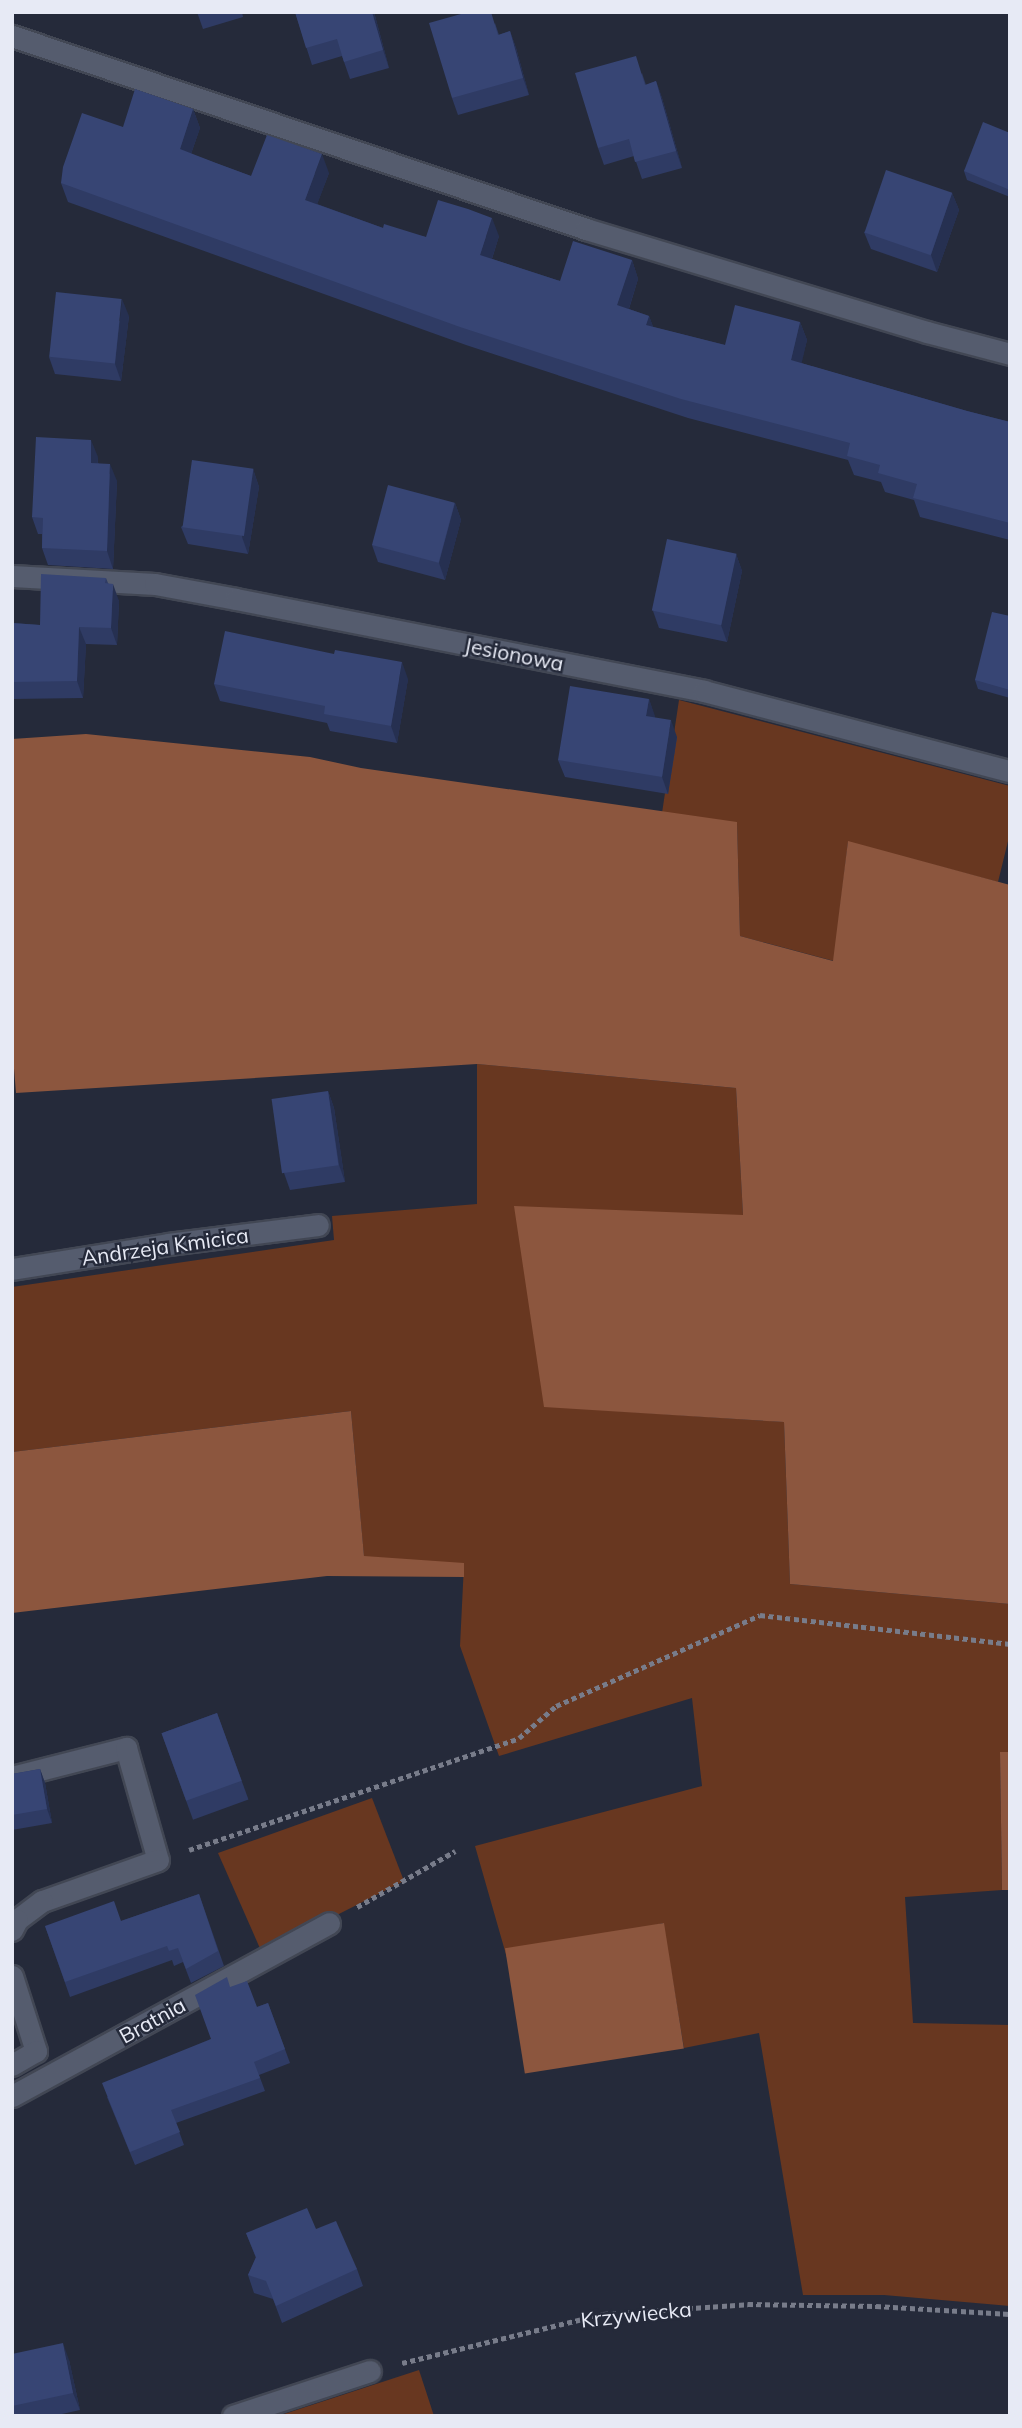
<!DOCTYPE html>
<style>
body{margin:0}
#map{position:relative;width:1022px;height:2428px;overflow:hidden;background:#252a3a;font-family:Mulish,sans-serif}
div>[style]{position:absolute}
.green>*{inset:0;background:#683720}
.forest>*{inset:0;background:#8c563e;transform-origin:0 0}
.path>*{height:4.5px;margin-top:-2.25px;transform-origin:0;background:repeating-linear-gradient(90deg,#787c8a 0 5px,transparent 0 8.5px)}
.roads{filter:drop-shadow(2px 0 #424754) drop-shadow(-2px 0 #424754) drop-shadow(0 2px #424754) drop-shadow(0 -2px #424754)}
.service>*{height:21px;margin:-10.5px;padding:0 10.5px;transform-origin:10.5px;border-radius:10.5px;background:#555c6e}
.minor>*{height:21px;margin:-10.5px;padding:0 10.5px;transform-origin:10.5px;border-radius:10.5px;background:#555c6e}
.wall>*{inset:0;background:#2f3b64;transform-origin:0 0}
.shaded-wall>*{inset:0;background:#263051}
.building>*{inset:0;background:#374574;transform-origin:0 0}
span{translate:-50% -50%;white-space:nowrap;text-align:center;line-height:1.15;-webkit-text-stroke:5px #252a3a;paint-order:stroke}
.street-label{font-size:21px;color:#e7eaf5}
.frame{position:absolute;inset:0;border:14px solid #e7eaf5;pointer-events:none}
</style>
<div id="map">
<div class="green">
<i style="clip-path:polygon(679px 700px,1010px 786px,1010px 833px,998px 882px,848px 842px,834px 961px,740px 936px,737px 823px,662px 813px)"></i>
<i style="clip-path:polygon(477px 1064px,736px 1088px,743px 1215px,544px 1406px,784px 1422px,790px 1584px,1010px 1604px,1010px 1752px,1000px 1753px,1002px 1890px,905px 1897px,913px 2023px,1010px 2025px,1010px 2306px,884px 2295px,803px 2295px,759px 2033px,684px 2048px,663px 1923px,509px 1965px,475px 1846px,702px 1786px,692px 1698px,499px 1756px,460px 1646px,464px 1564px,364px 1557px,351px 1411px,12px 1452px,12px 1287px,334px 1240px,332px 1216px,477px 1204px)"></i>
<i style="clip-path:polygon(372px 1798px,404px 1881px,262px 1953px,218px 1853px)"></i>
<i style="clip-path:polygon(419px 2370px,434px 2416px,278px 2416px)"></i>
</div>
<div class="forest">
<i style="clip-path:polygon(86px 734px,310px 757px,361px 768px,737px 822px,740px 936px,833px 961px,848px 841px,1010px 885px,1010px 1604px,790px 1584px,784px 1422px,544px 1407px,514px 1206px,743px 1215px,736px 1088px,477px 1064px,16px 1093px,12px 1044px,12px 739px)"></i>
<i style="clip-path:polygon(351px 1411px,364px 1556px,464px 1563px,464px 1577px,327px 1576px,12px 1613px,12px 1452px)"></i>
<i style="clip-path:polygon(1000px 1752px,1010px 1752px,1010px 1890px,1002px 1890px)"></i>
<i style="left:664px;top:1923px;width:127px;height:161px;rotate:81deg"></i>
</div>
<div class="path">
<i style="left:189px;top:1850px;width:348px;rotate:-18.7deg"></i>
<i style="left:519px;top:1738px;width:49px;rotate:-40.9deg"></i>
<i style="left:556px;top:1706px;width:223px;rotate:-24deg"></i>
<i style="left:760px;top:1615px;width:252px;rotate:6.6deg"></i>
<i style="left:357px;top:1907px;width:113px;rotate:-29.7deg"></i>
<i style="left:402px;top:2363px;width:207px;rotate:-13.7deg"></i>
<i style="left:603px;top:2314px;width:145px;rotate:-3.9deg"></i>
<i style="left:748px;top:2304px;width:128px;rotate:0.9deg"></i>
<i style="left:876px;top:2306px;width:134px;rotate:3.4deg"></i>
</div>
<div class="roads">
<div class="service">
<i style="left:12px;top:1777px;width:118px;rotate:-14.3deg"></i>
<i style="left:126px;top:1748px;width:116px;rotate:74.1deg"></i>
<i style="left:158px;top:1860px;width:123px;rotate:160.5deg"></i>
<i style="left:42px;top:1901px;width:31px;rotate:143deg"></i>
<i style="left:17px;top:1920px;width:11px;rotate:117deg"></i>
<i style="left:12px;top:1976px;width:79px;rotate:72.3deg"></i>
<i style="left:36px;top:2051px;width:28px;rotate:150deg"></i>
<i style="left:12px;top:2096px;width:361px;rotate:-28.6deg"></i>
</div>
<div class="minor">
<i style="left:12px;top:36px;width:606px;rotate:18.58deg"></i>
<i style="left:586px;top:229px;width:356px;rotate:16.8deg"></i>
<i style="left:927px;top:332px;width:86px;rotate:14.8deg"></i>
<i style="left:12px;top:576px;width:143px;rotate:3.2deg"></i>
<i style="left:155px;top:584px;width:82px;rotate:10.5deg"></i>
<i style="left:236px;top:599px;width:477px;rotate:11.1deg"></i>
<i style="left:704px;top:691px;width:316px;rotate:14.7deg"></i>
<i style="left:12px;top:1269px;width:158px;rotate:-9.1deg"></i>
<i style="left:168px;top:1244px;width:151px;rotate:-7.2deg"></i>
<i style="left:233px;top:2416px;width:144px;rotate:-18.2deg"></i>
</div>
</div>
<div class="wall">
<i style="clip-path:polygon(197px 12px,242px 12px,243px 17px,203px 29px)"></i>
<i style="clip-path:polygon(295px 12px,374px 12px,389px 68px,350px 79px,342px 56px,312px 65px)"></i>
<i style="clip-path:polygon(495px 23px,499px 35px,510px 31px,516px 48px,529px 95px,458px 115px,452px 98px)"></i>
<i style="clip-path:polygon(642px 73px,646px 85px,656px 81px,662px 98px,682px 168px,642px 179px,634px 156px,604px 165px,598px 148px)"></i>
<i style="clip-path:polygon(193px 109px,200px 128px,191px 154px,251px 176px,329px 173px,317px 204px,383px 228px,426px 237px,499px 236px,492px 259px,560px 281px,632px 260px,638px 279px,629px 309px,649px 316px,653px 327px,725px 345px,800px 322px,807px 340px,801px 363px,967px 411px,1010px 422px,1010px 540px,920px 517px,914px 500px,885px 492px,881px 482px,854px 475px,848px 460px,688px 418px,466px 345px,68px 202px,61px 183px,123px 127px)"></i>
<i style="clip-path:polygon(1010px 133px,1010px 197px,967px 180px,964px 171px)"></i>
<i style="clip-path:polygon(952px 193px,959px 210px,937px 272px,871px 249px,864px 232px)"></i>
<i style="clip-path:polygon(129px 316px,121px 381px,55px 374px,49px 357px)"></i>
<i style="clip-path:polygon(98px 457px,98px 463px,117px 481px,113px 569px,48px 565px,42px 548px,42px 534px,38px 534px,32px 517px)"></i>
<i style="clip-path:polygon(253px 469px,259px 487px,248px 554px,188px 544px,181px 527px)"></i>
<i style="clip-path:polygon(455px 503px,461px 520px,445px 580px,378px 562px,372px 545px)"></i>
<i style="clip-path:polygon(736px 554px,742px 571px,727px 642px,659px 628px,653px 611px)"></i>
<i style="clip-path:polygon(106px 578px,108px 583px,119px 601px,117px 645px,86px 644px,83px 698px,12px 699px,12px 623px,40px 625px)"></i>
<i style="clip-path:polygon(1010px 616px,1010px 698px,978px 689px,975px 680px)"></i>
<i style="clip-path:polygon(408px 679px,397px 743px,330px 731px,327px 723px,220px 701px,214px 684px)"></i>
<i style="clip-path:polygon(649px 699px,655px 718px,677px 737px,668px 794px,565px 777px,558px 760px)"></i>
<i style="clip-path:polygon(328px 1091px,334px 1108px,345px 1182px,290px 1190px,284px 1173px)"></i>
<i style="left:217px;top:1713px;width:92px;height:59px;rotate:70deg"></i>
<i style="clip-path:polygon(40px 1769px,45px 1783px,52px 1823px,12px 1830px,12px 1774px)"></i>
<i style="clip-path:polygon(199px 1894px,224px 1966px,191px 1983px,183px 1962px,174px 1966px,172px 1960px,70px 1997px,45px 1926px,121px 1921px)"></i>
<i style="clip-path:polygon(231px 1987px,257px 2007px,268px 2003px,290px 2063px,259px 2075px,265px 2091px,176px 2123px,184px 2145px,135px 2165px,107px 2097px,211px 2039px)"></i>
<i style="clip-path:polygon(316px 2229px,357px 2269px,363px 2286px,282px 2323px,273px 2299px,254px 2293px,248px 2275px,256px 2258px,246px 2233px)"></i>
<i style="clip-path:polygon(12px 2354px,69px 2360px,80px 2410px,53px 2416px,12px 2416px)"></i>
</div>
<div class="shaded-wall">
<i style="clip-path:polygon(372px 12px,374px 12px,389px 68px,383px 50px)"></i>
<i style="clip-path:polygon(510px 31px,516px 48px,529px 95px,523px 78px)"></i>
<i style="clip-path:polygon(656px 81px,662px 98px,682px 168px,676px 151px)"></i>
<i style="clip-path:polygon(193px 109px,200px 128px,186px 168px,180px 149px)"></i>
<i style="clip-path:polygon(322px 154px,329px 173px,312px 218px,305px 200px)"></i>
<i style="clip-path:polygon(952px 193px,959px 210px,937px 272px,931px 255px)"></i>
<i style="clip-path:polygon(492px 218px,499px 236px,487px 274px,480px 255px)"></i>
<i style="clip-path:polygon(632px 260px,638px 279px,624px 324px,617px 305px)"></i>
<i style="clip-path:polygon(122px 299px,129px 316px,121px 381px,115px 364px)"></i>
<i style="clip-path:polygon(649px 316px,656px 334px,646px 325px)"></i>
<i style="clip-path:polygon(800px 322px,807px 340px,798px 379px,791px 360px)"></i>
<i style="clip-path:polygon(91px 440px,98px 457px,97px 480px,91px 463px)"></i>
<i style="clip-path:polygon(110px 464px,117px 481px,113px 569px,107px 551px)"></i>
<i style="clip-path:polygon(253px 469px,259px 487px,248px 554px,242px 537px)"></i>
<i style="clip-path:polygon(455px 503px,461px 520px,445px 580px,439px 563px)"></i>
<i style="clip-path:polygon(736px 554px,742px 571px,727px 642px,721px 625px)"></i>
<i style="clip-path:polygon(113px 584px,119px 601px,117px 645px,111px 628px)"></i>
<i style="clip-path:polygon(79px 627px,86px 644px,83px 698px,77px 681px)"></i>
<i style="clip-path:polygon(402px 662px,408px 679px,397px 743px,391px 726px)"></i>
<i style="clip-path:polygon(649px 699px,655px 716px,652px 733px,646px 716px)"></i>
<i style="clip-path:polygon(671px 720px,677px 737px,668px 794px,662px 777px)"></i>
<i style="clip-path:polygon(328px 1091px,334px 1108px,345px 1182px,339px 1165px)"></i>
<i style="clip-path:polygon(40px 1769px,45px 1783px,52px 1823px,47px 1809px)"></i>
<i style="clip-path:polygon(63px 2343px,69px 2360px,80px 2410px,73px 2393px)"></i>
</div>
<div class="building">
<i style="clip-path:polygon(295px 12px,372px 12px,383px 50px,344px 62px,337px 39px,306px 48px)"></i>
<i style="clip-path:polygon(468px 12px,491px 12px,498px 35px,510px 31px,523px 78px,452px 98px,429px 23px)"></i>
<i style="clip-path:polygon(636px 56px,645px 85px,656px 81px,676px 151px,635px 162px,629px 139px,598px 148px,575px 73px)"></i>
<i style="clip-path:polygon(135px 89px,193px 109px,180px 149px,216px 163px,251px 176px,267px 135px,322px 154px,305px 200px,383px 228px,384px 224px,426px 237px,438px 200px,468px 209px,492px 218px,480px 255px,560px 281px,573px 241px,632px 260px,617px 305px,649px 316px,646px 325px,725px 345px,735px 305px,800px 322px,791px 360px,967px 411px,1010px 422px,1010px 523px,913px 498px,917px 484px,878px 473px,880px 465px,847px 456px,850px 443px,681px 399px,460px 327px,61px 183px,63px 167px,82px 113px,123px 127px)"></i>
<i style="clip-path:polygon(983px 122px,1010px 133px,1010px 190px,964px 171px)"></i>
<i style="left:886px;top:170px;width:70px;height:66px;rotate:19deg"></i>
<i style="left:56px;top:292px;width:66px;height:65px;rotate:6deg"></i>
<i style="clip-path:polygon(36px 437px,91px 440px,91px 463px,110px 464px,107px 551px,42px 548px,43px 518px,32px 517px)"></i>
<i style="left:192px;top:460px;width:62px;height:68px;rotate:8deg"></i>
<i style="left:388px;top:485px;width:69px;height:62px;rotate:15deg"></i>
<i style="left:667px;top:539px;width:71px;height:73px;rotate:12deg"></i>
<i style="clip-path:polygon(41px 574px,106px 578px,105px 583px,113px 584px,111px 628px,79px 627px,77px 681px,12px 682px,12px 623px,40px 625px)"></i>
<i style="clip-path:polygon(992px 612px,1010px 616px,1010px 690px,975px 680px)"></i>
<i style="clip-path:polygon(225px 631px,334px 654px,335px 650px,402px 662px,391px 726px,324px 714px,325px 706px,214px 684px)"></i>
<i style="clip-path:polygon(570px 686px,649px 699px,646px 716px,671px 720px,662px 777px,558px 760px)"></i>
<i style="left:328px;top:1091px;width:75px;height:57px;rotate:82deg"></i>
<i style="left:217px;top:1713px;width:72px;height:59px;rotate:70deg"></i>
<i style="clip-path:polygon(40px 1769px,47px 1809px,12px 1815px,12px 1774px)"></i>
<i style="clip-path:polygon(199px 1894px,218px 1951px,186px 1969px,178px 1948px,169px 1951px,167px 1946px,65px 1982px,45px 1926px,114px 1901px,121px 1921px)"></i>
<i style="clip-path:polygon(227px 1977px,230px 1987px,247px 1981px,257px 2007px,268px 2003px,285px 2049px,254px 2062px,260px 2078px,171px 2110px,180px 2132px,130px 2152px,102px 2083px,211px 2039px,195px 1995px)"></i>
<i style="clip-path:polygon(307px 2208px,316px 2229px,336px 2221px,357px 2269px,276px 2306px,266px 2281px,248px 2275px,256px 2257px,246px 2233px)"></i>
<i style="clip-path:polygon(63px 2343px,73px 2393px,12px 2406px,12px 2354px)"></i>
</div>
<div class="street-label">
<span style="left:514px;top:654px;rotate:11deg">Jesionowa</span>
<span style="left:165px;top:1246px;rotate:-8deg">Andrzeja Kmicica</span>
<span style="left:152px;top:2020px;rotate:-29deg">Bratnia</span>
<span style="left:636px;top:2314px;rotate:-6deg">Krzywiecka</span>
</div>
<div class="frame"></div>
</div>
